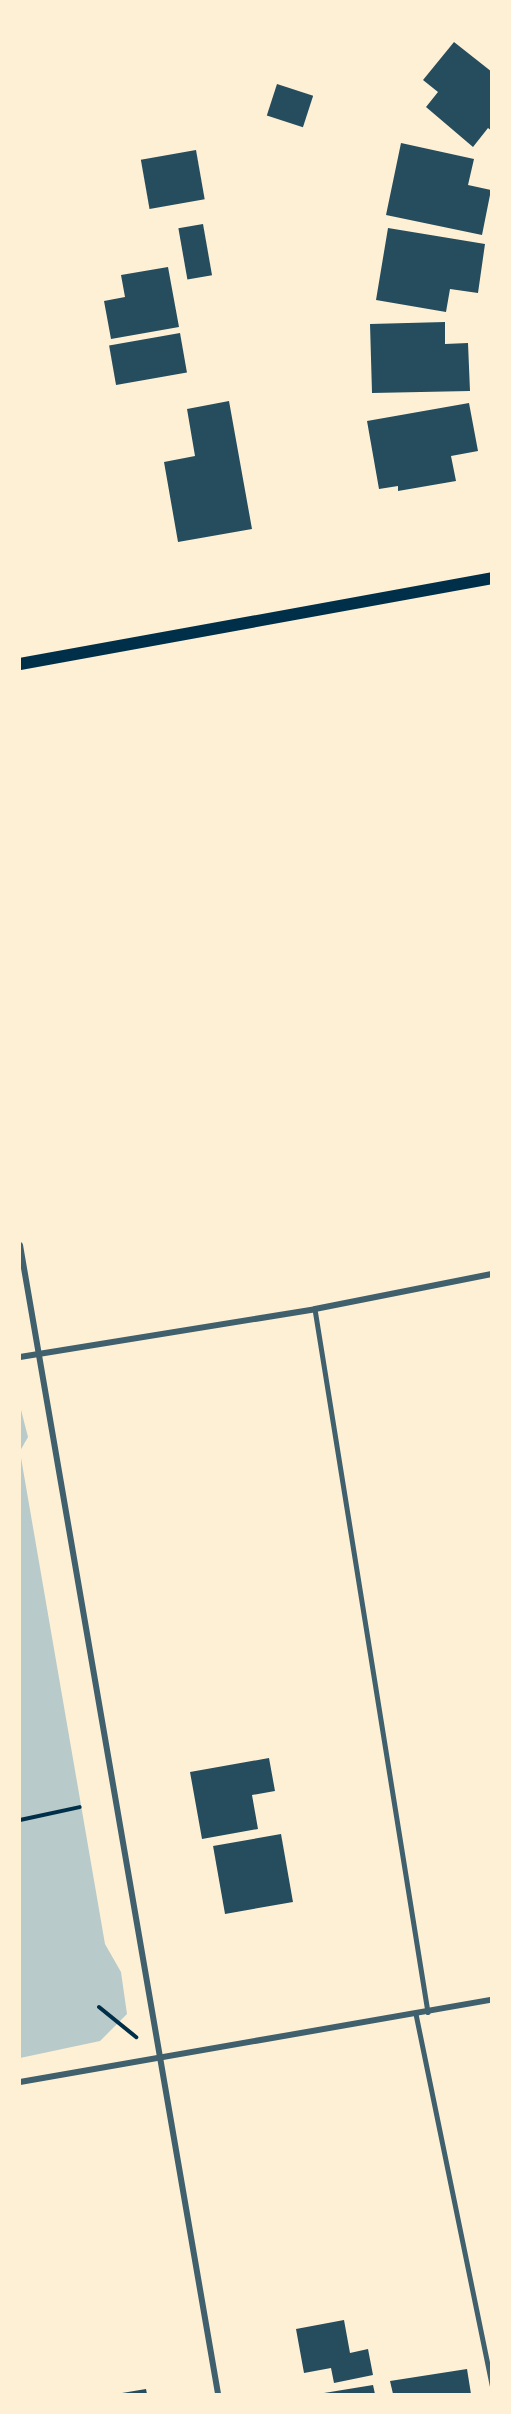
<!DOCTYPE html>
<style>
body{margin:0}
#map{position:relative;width:511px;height:2414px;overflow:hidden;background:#fdf0d5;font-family:Commissioner,sans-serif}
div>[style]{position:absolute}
.green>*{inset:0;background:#b9caca}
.building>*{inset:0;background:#264d5e;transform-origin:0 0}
.path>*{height:4px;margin:-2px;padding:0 2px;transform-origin:2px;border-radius:2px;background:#003049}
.service>*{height:4.5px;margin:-2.25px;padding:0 2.25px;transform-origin:2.25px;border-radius:2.25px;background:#3f606c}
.minor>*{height:6px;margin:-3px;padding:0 3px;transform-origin:3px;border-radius:3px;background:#3f606c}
.secondary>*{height:12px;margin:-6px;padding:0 6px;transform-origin:6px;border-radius:6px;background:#003049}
span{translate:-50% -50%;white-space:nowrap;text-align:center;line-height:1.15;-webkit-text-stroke:6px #fdf0d5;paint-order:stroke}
.frame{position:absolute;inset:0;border:21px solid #fdf0d5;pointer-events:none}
</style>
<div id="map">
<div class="green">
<i style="clip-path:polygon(20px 1406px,28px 1437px,20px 1451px)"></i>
<i style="clip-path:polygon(20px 1452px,105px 1944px,121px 1972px,127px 2014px,100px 2041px,20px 2058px)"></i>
</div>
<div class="building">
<i style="clip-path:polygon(454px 42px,492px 72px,492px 131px,488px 128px,473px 147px,426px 107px,438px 92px,423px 80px)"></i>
<i style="left:277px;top:84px;width:38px;height:33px;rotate:18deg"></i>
<i style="clip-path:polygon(401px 143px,474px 159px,468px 185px,491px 190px,482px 235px,386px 215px)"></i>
<i style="left:196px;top:150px;width:50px;height:56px;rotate:80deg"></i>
<i style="left:203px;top:224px;width:52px;height:25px;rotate:80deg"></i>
<i style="clip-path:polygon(388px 228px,485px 244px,478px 293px,450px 289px,446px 312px,376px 300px)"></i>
<i style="clip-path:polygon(168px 267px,179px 327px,111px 339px,104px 301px,125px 297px,121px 275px)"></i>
<i style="clip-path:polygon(445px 322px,445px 344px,468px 343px,470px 391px,372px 393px,370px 324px)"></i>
<i style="left:180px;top:333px;width:40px;height:72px;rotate:80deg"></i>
<i style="clip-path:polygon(229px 401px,252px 529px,178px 542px,164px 462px,195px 456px,187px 409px)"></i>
<i style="clip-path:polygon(469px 403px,478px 451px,451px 456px,456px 481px,398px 491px,398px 486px,379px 489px,367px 421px)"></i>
<i style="clip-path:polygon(269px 1758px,275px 1791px,252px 1795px,258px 1829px,202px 1839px,190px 1772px)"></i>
<i style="left:281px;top:1834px;width:69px;height:69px;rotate:80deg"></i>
<i style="clip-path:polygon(344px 2320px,350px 2353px,368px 2349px,373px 2375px,334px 2383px,331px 2368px,304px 2373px,296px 2329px)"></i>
<i style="clip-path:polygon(467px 2369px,471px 2394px,393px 2394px,390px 2381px)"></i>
<i style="clip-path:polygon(373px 2385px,375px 2394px,324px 2394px,324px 2393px)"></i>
<i style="clip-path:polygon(146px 2389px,147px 2394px,122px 2394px,122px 2393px)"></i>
</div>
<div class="path">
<i style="left:20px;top:1820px;width:61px;rotate:-12.2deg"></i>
<i style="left:99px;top:2007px;width:48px;rotate:39deg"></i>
</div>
<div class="service">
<i style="left:315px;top:1309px;width:712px;rotate:80.87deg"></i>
<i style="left:416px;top:2014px;width:379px;rotate:78.4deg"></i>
</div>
<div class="minor">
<i style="left:20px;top:1245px;width:1166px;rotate:80.22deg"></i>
<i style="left:20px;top:1357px;width:299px;rotate:-9.2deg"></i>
<i style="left:315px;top:1309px;width:180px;rotate:-11.2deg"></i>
<i style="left:20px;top:2082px;width:479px;rotate:-9.9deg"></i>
</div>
<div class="secondary">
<i style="left:20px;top:664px;width:480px;rotate:-10.3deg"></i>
</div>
<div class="frame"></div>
</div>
